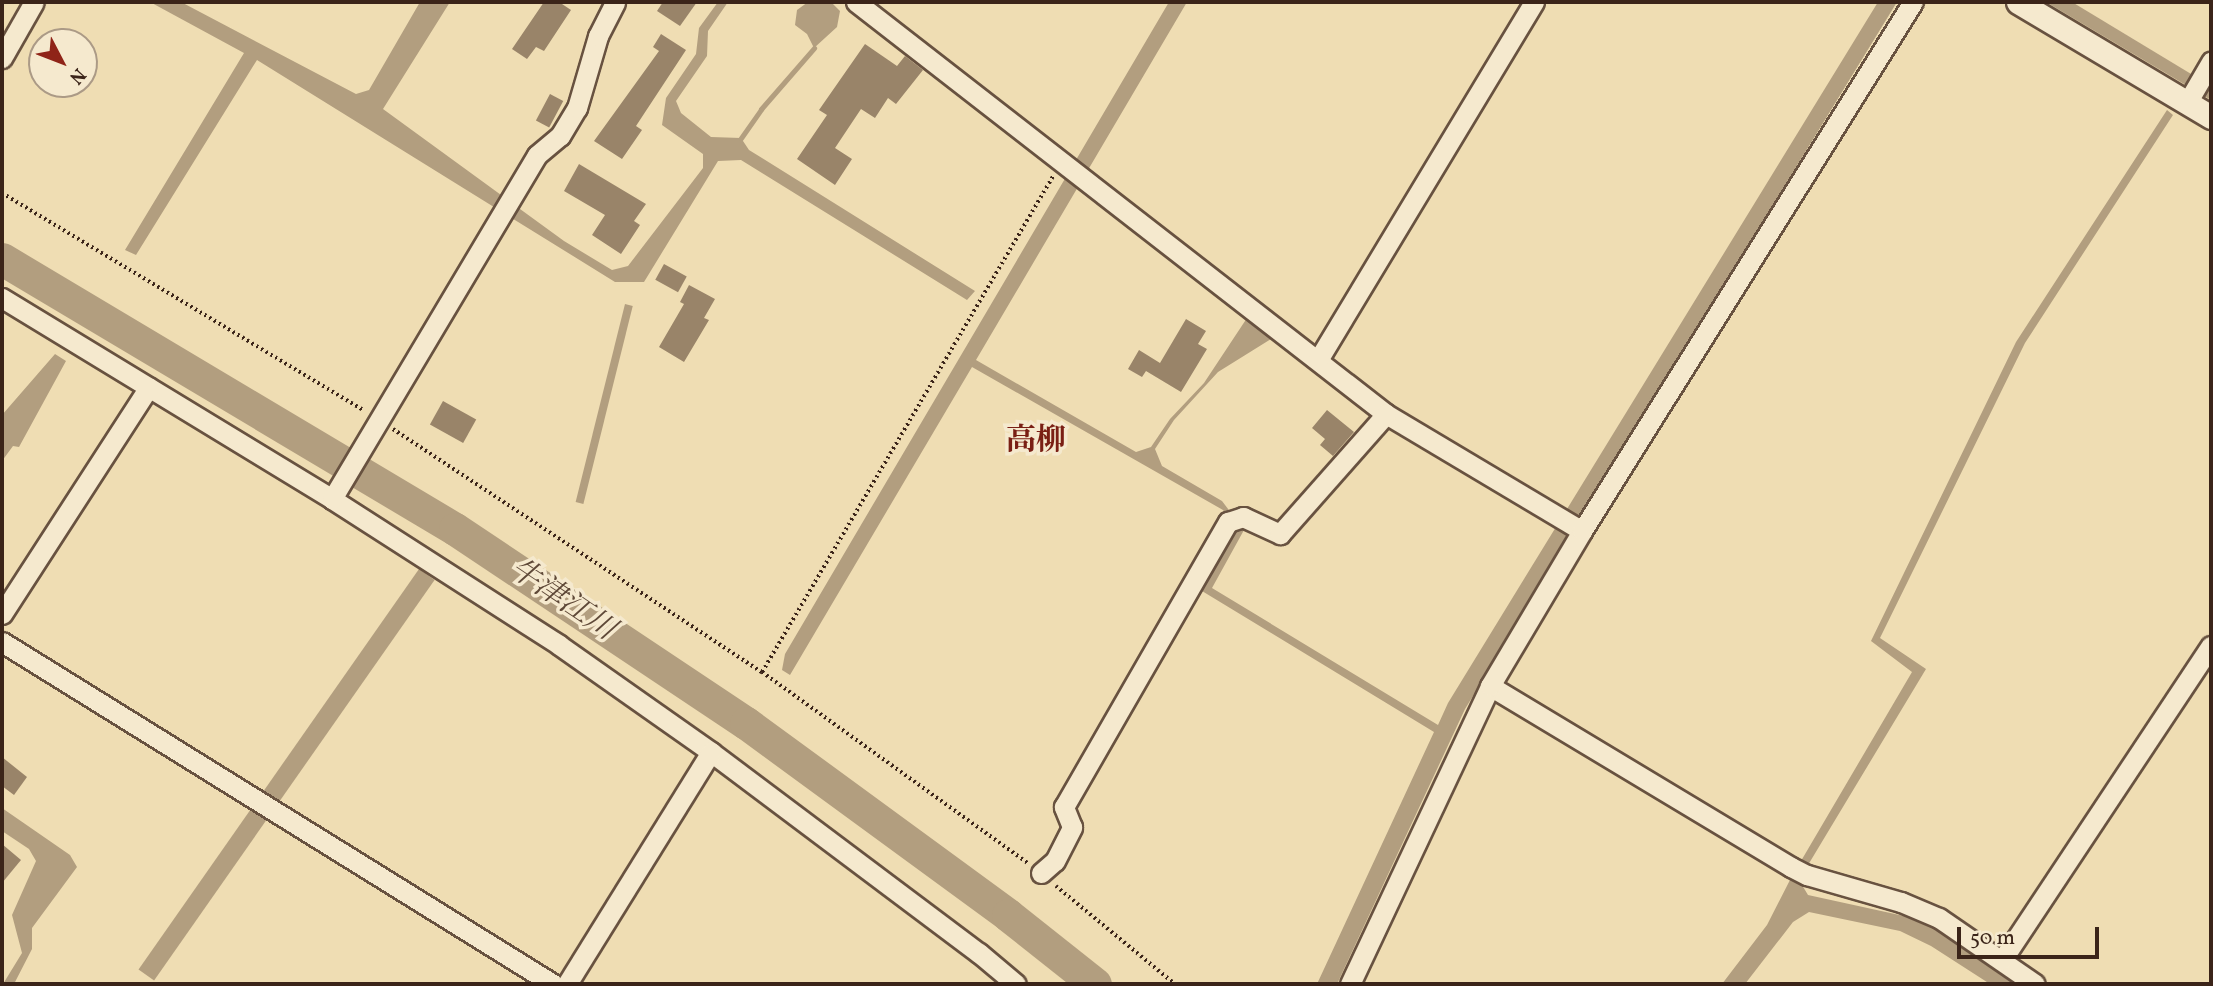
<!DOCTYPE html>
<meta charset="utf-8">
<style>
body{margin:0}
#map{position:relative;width:2213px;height:986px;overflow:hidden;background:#efddb3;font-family:Vollkorn,"Noto Serif JP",serif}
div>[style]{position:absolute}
.water>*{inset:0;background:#b29e7f;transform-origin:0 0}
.stream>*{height:5px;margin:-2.5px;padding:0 2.5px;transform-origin:2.5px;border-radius:2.5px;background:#b29e7f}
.river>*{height:33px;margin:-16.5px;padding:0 16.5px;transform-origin:16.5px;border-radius:16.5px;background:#b29e7f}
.building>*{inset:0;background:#998469;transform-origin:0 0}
.path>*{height:3.5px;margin-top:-1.75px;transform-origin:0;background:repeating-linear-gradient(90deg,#3b2419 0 2px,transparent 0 5.5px)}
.roads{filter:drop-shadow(2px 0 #685240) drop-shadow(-2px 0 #685240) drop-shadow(0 2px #685240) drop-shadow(0 -2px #685240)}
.minor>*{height:19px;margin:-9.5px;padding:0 9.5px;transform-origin:9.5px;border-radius:9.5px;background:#f5e9ce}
.tertiary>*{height:23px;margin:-11.5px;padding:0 11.5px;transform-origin:11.5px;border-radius:11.5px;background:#f5e9ce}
span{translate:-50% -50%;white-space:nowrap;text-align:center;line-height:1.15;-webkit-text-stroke:7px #f5e9ce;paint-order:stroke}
.neighbourhood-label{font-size:30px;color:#7a1f14;font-weight:700}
.water-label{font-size:30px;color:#5f4938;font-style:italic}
.frame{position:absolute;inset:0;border:4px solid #3b2419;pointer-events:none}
.north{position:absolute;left:28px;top:28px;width:70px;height:70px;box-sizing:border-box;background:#f5e9ce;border:2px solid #ab9a86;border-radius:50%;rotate:132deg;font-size:19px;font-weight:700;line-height:28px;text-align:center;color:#3b2419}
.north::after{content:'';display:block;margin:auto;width:24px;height:32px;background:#8f2418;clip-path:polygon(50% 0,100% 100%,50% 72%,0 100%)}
.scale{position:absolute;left:1957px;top:927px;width:142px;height:32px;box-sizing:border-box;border:4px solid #3b2419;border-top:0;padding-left:9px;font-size:21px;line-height:24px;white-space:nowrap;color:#3b2419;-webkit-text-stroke:5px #f5e9ce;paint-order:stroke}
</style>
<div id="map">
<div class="water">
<i style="clip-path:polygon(150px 2px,181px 2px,356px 94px,369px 90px,420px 2px,450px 2px,383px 109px,564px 241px,612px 270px,628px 266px,703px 168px,703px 154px,662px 125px,666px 98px,696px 54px,699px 28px,718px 2px,728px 2px,708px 31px,707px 56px,676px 101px,681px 113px,711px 137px,741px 138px,749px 150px,975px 291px,967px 300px,741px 160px,718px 161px,644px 282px,615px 282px,257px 60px,136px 255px,125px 250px,244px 53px)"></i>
<i style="clip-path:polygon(808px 2px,831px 2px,840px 11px,837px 27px,814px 48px,807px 34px,795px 25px,797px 10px)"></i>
<i style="clip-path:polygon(1169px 2px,1187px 2px,976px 360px,1136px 452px,1151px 447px,1170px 419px,1204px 383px,1247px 318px,1271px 339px,1218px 372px,1174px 420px,1155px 449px,1162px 466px,1222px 501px,1244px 530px,1212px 588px,1438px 725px,1448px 703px,1878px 2px,1897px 2px,1465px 709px,1337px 984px,1317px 984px,1434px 732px,1202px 591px,1238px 529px,1223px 510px,972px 367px,790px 675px,782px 670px,785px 654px)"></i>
<i style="clip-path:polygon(2046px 2px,2072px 2px,2211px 86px,2211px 100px)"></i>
<i style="clip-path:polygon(2167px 110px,2173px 115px,2025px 343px,1880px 638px,1926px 669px,1799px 880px,1808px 895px,1904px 916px,1937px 930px,2018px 984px,1990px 984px,1931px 946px,1900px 931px,1809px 912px,1793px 922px,1745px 984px,1722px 984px,1767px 925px,1791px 878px,1912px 672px,1871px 641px,2016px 342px)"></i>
<i style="left:625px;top:304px;width:8px;height:204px;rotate:14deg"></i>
<i style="clip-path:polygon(55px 354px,66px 361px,19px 447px,13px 446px,2px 461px,2px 415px)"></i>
<i style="left:419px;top:569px;width:19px;height:489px;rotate:35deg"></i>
<i style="clip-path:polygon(2px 808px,70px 855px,77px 867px,32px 928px,32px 949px,14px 984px,3px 984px,22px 953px,12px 915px,36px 861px,29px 849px,2px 831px)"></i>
</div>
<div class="stream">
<i style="left:741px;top:138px;width:35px;rotate:-55deg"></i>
<i style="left:761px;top:109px;width:81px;rotate:-49deg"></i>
</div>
<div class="river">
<i style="left:2px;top:259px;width:527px;rotate:30.8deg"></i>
<i style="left:455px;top:529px;width:350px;rotate:33.7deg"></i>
<i style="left:746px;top:723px;width:325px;rotate:36.2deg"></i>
<i style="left:1008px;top:915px;width:111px;rotate:38.4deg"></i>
</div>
<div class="building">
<i style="clip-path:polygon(544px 2px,559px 2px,571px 10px,544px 51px,536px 47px,527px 59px,512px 49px)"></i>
<i style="clip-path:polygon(663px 2px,697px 2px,680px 26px,657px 11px)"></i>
<i style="clip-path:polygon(661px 34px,686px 50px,636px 126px,642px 130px,622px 159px,594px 141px,659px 51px,653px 47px)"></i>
<i style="clip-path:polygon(865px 44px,897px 66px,905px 56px,923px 70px,896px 104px,888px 98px,875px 118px,861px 109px,835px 148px,852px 159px,835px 185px,797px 159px,827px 115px,819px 110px)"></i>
<i style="left:550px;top:94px;width:15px;height:30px;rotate:28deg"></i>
<i style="clip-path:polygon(579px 164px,646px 204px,634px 221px,640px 225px,621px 254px,592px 235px,605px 215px,564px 191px)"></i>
<i style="left:664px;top:264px;width:26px;height:18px;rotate:29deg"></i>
<i style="clip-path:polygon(689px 285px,715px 299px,704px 318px,709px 320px,684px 362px,659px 347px,684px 304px,680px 302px)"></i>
<i style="clip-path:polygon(1186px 319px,1206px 331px,1198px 344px,1207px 349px,1181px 392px,1146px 371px,1142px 377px,1128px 369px,1139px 350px,1160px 363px)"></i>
<i style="left:443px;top:401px;width:38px;height:27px;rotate:29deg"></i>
<i style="clip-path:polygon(1327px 410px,1354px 432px,1333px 456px,1320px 445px,1325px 439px,1312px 428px)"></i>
<i style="clip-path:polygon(2px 757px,27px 777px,14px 795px,2px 786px)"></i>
<i style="clip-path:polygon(2px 844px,21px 860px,2px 883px)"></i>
</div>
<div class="path">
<i style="left:2px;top:193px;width:421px;rotate:31deg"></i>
<i style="left:393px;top:429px;width:442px;rotate:33.4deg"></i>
<i style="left:762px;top:672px;width:327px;rotate:35.7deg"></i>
<i style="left:762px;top:672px;width:575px;rotate:-59.6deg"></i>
<i style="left:1056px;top:886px;width:154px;rotate:39.5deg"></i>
</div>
<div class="roads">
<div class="minor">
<i style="left:856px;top:2px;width:671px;rotate:37.86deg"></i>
<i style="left:1386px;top:414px;width:228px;rotate:30.8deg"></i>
<i style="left:2px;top:58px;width:64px;rotate:-60.3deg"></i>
<i style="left:2187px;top:103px;width:48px;rotate:-59.7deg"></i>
<i style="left:2px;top:298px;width:386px;rotate:31.3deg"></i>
<i style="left:332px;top:499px;width:270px;rotate:32.7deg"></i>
<i style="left:559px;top:645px;width:186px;rotate:35.1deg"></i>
<i style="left:711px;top:752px;width:335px;rotate:36.9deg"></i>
<i style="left:979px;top:953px;width:48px;rotate:40deg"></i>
<i style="left:1318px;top:360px;width:418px;rotate:-58.9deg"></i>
<i style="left:332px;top:499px;width:400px;rotate:-59.2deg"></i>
<i style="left:537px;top:155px;width:30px;rotate:-40deg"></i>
<i style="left:560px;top:136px;width:33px;rotate:-59deg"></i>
<i style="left:577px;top:108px;width:75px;rotate:-73.7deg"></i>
<i style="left:598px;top:36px;width:38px;rotate:-63deg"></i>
<i style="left:2px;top:614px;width:270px;rotate:-57.1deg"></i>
<i style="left:2px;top:642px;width:649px;rotate:31.83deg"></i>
<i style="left:1490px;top:686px;width:351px;rotate:31deg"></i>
<i style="left:1791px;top:867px;width:18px;rotate:27deg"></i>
<i style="left:1807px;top:875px;width:98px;rotate:16deg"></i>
<i style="left:1901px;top:902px;width:41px;rotate:22.8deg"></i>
<i style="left:1939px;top:918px;width:116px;rotate:34.5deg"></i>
<i style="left:1041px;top:873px;width:18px;rotate:-41deg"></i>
<i style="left:1055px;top:861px;width:38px;rotate:-63deg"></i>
<i style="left:1072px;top:827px;width:22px;rotate:-112deg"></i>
<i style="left:1064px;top:807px;width:329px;rotate:-60.1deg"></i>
<i style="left:1228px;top:522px;width:16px;rotate:-18deg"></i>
<i style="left:1243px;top:517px;width:41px;rotate:24.7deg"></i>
<i style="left:1280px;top:534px;width:160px;rotate:-48.5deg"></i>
<i style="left:2002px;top:960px;width:377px;rotate:-56.4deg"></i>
<i style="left:567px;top:984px;width:273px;rotate:-58.2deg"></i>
<i style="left:1350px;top:984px;width:329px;rotate:-64.8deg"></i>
<i style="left:1490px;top:686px;width:180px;rotate:-59.3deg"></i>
<i style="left:1582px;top:531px;width:624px;rotate:-57.97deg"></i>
</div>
<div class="tertiary">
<i style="left:2018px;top:2px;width:225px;rotate:30.8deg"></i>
</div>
</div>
<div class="neighbourhood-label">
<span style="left:1036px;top:441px">高柳</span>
</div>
<div class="water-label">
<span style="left:562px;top:600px;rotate:34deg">牛津江川</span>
</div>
<div class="frame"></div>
<div class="north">N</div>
<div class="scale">50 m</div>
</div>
